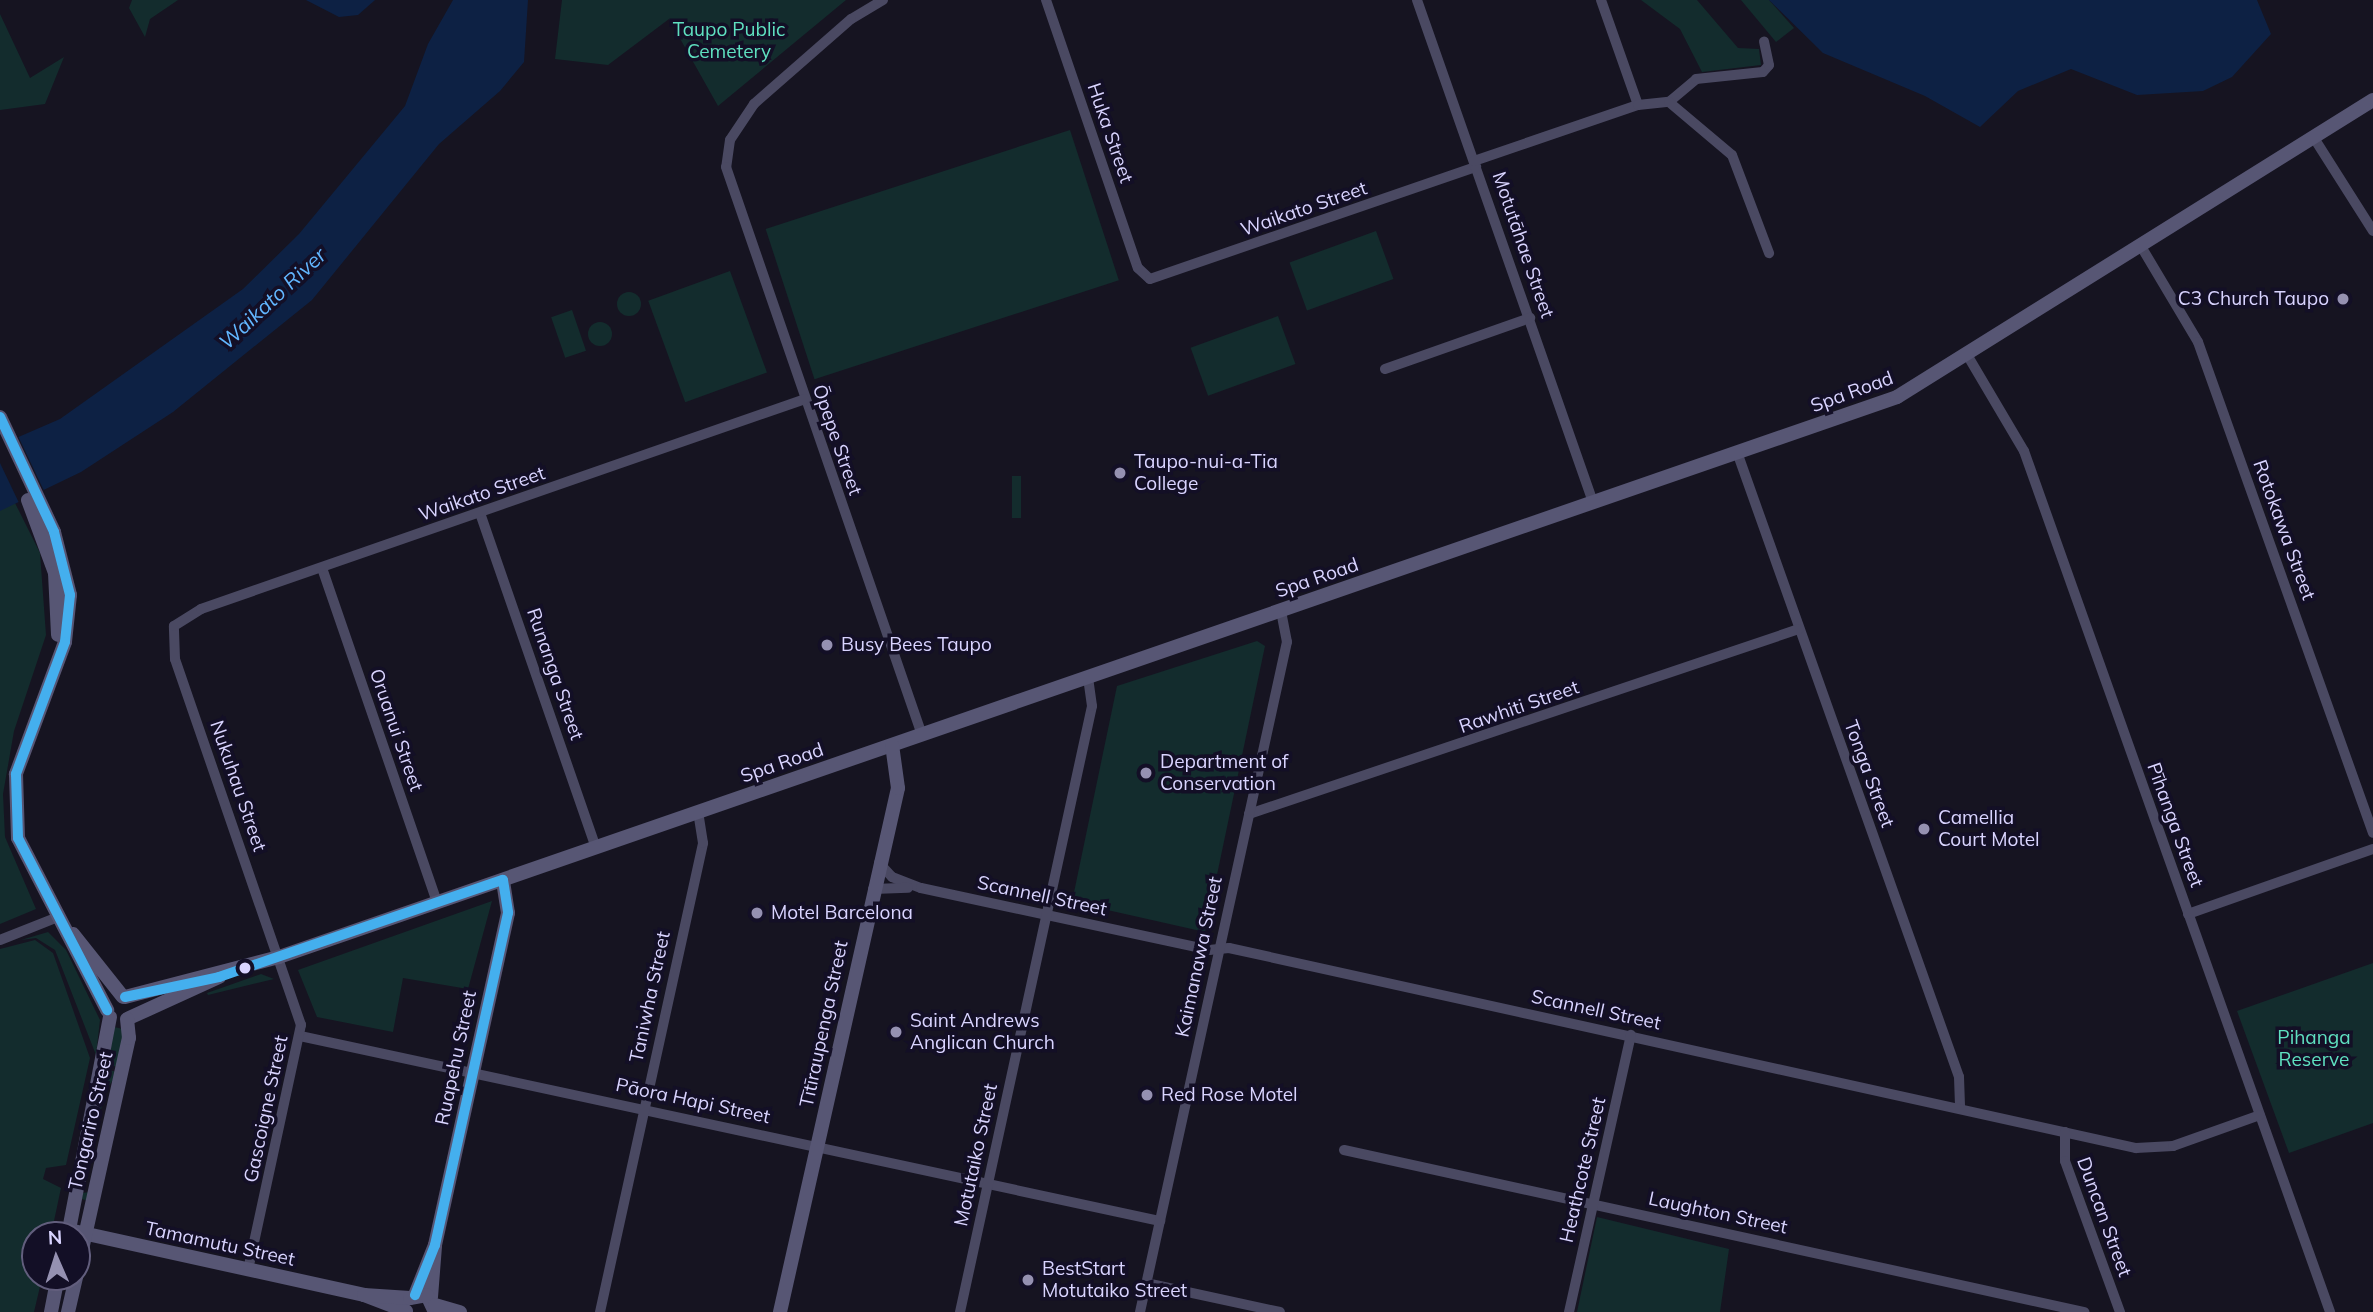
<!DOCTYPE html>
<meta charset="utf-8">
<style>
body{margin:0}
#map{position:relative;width:2373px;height:1312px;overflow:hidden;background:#161421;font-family:Mulish,sans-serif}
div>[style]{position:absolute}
.green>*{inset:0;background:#132c2d;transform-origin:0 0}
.round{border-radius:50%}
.water>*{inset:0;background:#0d2144}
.pier>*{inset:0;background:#161421}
.street>*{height:10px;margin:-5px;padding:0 5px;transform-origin:5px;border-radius:5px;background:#4a4962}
.secondary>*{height:14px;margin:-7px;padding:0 7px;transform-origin:7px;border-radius:7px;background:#575674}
.bus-1>*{height:10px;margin:-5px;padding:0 5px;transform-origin:5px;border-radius:5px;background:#44afee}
.dots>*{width:19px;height:19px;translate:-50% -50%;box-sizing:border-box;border:4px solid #130f26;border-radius:50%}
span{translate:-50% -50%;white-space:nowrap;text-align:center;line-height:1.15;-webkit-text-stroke:7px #130f26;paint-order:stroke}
.park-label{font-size:19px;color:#5fe0c0}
.street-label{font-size:19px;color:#d9d4ff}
.poi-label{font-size:19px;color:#d9d4ff}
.right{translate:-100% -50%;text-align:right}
.left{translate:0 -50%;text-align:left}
.water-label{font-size:21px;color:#62b6ff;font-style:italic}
.north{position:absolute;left:21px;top:1221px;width:70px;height:70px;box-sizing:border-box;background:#130f26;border:2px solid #625e7d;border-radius:50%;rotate:357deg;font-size:19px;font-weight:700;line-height:28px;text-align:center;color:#d9d4ff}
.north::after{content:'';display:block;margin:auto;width:24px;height:32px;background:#9591b1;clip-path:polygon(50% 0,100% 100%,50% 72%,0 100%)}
</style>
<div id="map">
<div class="green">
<i style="clip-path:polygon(132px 0,178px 0,150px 19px,145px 37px,129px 8px)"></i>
<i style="clip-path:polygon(562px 0,846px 0,718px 106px,669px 19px,608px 65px,555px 59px)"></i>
<i style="clip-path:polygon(1641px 0,1697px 0,1738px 48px,1759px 49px,1761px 65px,1702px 72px,1680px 29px)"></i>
<i style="clip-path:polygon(1741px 0,1769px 0,1794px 28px,1776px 42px)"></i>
<i style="clip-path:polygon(0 14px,30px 78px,64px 57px,45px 104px,0 110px)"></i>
<i style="left:1070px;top:130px;width:158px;height:320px;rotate:72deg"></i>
<i style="left:1376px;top:231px;width:51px;height:92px;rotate:70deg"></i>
<i style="left:730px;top:271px;width:108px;height:87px;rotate:70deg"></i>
<i class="round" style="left:617px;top:292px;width:24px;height:24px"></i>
<i style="left:572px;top:310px;width:43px;height:22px;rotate:71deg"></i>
<i style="left:1278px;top:316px;width:51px;height:93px;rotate:70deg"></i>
<i class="round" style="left:588px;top:322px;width:24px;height:24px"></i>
<i style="left:1012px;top:476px;width:9px;height:42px"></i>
<i style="clip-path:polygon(15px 503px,40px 553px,46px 635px,14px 731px,3px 794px,5px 837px,36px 909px,0 924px,0 508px)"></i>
<i style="clip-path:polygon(1257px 641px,1265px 646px,1205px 932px,1072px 902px,1117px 686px)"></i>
<i style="clip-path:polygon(492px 901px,468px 989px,403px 978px,393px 1032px,317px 1017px,298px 970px)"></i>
<i style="clip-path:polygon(48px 932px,66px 950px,100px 1020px,96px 1055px,55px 950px,36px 938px,21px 940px)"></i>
<i style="clip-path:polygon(35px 940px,53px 953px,90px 1058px,66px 1165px,46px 1168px,43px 1179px,61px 1188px,51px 1235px,35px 1235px,35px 1277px,42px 1278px,34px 1312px,0 1312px,0 949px)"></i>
<i style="clip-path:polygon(2373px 963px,2373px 1123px,2289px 1153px,2237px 1011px)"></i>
<i style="clip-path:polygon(261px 974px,274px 979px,208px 995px,207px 993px)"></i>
<i style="clip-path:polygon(114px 1027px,128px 1030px,119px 1067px,108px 1065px)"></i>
<i style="clip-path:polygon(107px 1070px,118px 1072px,105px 1092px,82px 1193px,90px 1192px,89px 1201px,78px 1198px)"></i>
<i style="clip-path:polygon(1597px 1217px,1729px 1249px,1720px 1312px,1577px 1312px)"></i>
</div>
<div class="water">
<i style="clip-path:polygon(306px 0,375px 0,358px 15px,339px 17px)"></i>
<i style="clip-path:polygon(453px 0,528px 0,524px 62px,500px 91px,439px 144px,312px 300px,173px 412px,81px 472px,0 511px,0 445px,60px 419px,243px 289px,299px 234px,405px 106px,428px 44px)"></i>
<i style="clip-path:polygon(1769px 0,2257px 0,2271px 34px,2232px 77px,2203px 91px,2137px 95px,2071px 69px,2018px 91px,1980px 127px,1925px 96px,1823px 53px)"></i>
</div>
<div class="pier">
<i style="clip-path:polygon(17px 434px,45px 493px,20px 505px,0 463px,0 441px)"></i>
</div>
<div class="street">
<i style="left:883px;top:0;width:37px;rotate:149deg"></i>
<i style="left:851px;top:19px;width:129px;rotate:138.8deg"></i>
<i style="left:754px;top:104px;width:43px;rotate:123.7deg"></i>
<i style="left:730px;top:140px;width:27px;rotate:98deg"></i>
<i style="left:726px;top:167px;width:601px;rotate:70.96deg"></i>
<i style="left:1046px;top:0;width:283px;rotate:71.1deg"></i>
<i style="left:1138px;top:268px;width:16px;rotate:43deg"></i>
<i style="left:1150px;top:279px;width:345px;rotate:-19deg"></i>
<i style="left:1417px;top:0;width:532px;rotate:70.68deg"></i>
<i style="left:1601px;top:0;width:111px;rotate:70.6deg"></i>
<i style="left:1669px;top:102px;width:35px;rotate:-40deg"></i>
<i style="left:1696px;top:79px;width:67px;rotate:-6deg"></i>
<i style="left:1763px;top:72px;width:9px;rotate:-49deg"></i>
<i style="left:1769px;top:65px;width:24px;rotate:-102deg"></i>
<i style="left:2314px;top:138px;width:110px;rotate:57.6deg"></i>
<i style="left:1474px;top:161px;width:173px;rotate:-18.9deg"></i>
<i style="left:1638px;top:105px;width:31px;rotate:-6deg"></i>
<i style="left:1669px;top:102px;width:82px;rotate:40.1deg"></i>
<i style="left:1732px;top:155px;width:105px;rotate:69.3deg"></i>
<i style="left:2142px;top:248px;width:109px;rotate:59.2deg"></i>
<i style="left:2198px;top:342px;width:521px;rotate:70.38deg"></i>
<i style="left:1969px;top:358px;width:108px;rotate:59.4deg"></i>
<i style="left:2024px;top:451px;width:914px;rotate:70.43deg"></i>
<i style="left:1385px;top:369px;width:154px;rotate:-19.4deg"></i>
<i style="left:1737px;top:452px;width:663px;rotate:70.44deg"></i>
<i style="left:1959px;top:1077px;width:31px;rotate:88deg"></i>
<i style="left:480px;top:513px;width:355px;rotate:70.9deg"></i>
<i style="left:322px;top:568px;width:353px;rotate:71deg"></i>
<i style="left:1249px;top:814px;width:580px;rotate:-18.59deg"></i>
<i style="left:879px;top:863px;width:19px;rotate:47deg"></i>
<i style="left:892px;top:877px;width:31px;rotate:21deg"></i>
<i style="left:921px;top:888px;width:295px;rotate:12.1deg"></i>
<i style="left:1209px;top:950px;width:20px;rotate:-6deg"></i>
<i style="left:1229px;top:948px;width:929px;rotate:12.44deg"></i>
<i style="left:2136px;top:1148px;width:37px;rotate:-3deg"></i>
<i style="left:2173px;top:1146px;width:92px;rotate:-19.6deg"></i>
<i style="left:873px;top:889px;width:35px;rotate:-2deg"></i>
<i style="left:2188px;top:914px;width:196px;rotate:-19.4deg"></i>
<i style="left:0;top:940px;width:62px;rotate:-21.6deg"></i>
<i style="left:300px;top:1036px;width:880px;rotate:12.14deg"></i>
<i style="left:2065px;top:1132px;width:29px;rotate:90deg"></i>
<i style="left:2065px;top:1161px;width:161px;rotate:70deg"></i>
<i style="left:1344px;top:1150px;width:758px;rotate:12.35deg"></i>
<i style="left:248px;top:1270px;width:251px;rotate:-77.8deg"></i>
<i style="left:301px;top:1025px;width:387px;rotate:-109deg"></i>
<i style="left:175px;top:659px;width:33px;rotate:-92deg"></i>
<i style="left:174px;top:626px;width:32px;rotate:-32deg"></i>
<i style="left:201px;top:609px;width:639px;rotate:-19.17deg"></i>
<i style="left:1146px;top:1283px;width:137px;rotate:12.2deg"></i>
<i style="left:600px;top:1312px;width:480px;rotate:-77.6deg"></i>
<i style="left:703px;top:843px;width:30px;rotate:-99deg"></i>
<i style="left:960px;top:1312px;width:620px;rotate:-77.71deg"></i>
<i style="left:1092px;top:706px;width:29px;rotate:-98deg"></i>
<i style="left:1140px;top:1312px;width:686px;rotate:-77.63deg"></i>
<i style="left:1287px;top:642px;width:32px;rotate:-101deg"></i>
<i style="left:1569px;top:1312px;width:284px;rotate:-77.4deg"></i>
</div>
<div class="secondary">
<i style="left:0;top:417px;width:127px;rotate:64.8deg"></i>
<i style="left:54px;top:532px;width:65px;rotate:75.7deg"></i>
<i style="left:70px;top:595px;width:47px;rotate:96.1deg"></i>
<i style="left:65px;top:642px;width:141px;rotate:110.4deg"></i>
<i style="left:16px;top:774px;width:64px;rotate:88.2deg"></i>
<i style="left:18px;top:838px;width:194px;rotate:62.6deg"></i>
<i style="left:28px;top:500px;width:78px;rotate:69.7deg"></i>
<i style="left:55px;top:573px;width:62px;rotate:87.2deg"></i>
<i style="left:73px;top:934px;width:80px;rotate:51.6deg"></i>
<i style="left:125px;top:997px;width:159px;rotate:-14.6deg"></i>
<i style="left:279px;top:957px;width:1712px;rotate:-19.09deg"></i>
<i style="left:1897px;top:397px;width:561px;rotate:-31.96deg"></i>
<i style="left:129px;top:1018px;width:99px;rotate:-24.5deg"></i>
<i style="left:69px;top:1230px;width:302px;rotate:12.4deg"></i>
<i style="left:364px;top:1295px;width:45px;rotate:20.9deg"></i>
<i style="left:68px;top:1235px;width:222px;rotate:-79.1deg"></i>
<i style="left:77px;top:1272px;width:240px;rotate:-77.5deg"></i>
<i style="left:129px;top:1038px;width:19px;rotate:-96deg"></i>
<i style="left:364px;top:1295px;width:46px;rotate:3.7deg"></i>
<i style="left:415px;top:1295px;width:54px;rotate:-68.2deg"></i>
<i style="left:435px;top:1245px;width:340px;rotate:-77.6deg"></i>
<i style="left:508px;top:913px;width:33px;rotate:-99deg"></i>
<i style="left:431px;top:1297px;width:51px;rotate:-85.5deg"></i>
<i style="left:410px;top:1298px;width:17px;rotate:-10deg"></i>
<i style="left:427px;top:1295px;width:19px;rotate:65deg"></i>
<i style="left:435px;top:1305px;width:26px;rotate:16deg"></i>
<i style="left:51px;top:1312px;width:36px;rotate:-79deg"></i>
<i style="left:68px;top:1312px;width:36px;rotate:-77deg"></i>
<i style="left:780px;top:1312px;width:537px;rotate:-77.31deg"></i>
<i style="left:898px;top:788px;width:43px;rotate:-97.9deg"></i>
</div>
<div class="bus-1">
<i style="left:0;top:417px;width:127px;rotate:64.8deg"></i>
<i style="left:54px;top:532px;width:65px;rotate:75.7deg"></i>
<i style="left:70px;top:595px;width:47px;rotate:96.1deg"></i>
<i style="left:65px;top:642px;width:141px;rotate:110.4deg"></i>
<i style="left:16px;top:774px;width:64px;rotate:88.2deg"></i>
<i style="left:18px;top:838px;width:194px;rotate:62.6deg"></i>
<i style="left:125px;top:997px;width:96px;rotate:-12deg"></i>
<i style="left:219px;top:977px;width:300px;rotate:-18.9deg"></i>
<i style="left:503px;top:880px;width:33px;rotate:81deg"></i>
<i style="left:508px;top:913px;width:340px;rotate:102.4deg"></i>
<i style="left:435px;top:1245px;width:54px;rotate:111.8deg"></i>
</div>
<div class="dots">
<i style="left:2343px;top:299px;background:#9591b1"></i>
<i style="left:1120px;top:473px;background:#9591b1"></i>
<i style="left:827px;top:645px;background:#9591b1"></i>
<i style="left:1146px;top:773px;background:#9591b1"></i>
<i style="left:1924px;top:829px;background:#9591b1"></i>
<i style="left:757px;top:913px;background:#9591b1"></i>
<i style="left:245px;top:968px;background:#d9d4ff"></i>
<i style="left:896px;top:1032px;background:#9591b1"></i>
<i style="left:1147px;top:1095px;background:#9591b1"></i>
<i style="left:1028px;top:1280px;background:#9591b1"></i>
</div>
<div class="park-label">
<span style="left:729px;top:41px">Taupo Public<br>Cemetery</span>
<span style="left:2314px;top:1049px">Pihanga<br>Reserve</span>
</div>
<div class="street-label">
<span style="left:1110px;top:133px;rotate:71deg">Huka Street</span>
<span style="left:1304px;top:209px;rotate:-19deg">Waikato Street</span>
<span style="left:1523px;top:245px;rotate:71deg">Motutāhae Street</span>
<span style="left:1852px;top:392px;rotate:-20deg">Spa Road</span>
<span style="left:837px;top:440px;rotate:71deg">Ōpepe Street</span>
<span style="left:482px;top:494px;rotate:-19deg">Waikato Street</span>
<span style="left:2284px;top:530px;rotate:70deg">Rotokawa Street</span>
<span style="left:1317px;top:578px;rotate:-19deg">Spa Road</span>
<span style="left:555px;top:674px;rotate:71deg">Runanga Street</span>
<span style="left:1519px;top:707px;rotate:-19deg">Rawhiti Street</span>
<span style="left:396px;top:730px;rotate:71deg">Oruanui Street</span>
<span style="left:782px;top:763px;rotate:-19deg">Spa Road</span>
<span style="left:1869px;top:774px;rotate:70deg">Tonga Street</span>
<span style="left:238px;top:786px;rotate:71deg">Nukuhau Street</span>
<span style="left:2175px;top:825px;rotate:70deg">Pīhanga Street</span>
<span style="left:1042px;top:896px;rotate:12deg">Scannell Street</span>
<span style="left:1199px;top:957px;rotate:-78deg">Kaimanawa Street</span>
<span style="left:650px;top:997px;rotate:-78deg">Taniwha Street</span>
<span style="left:1596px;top:1010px;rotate:12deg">Scannell Street</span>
<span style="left:824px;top:1024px;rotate:-78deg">Tītīraupenga Street</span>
<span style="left:456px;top:1058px;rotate:-78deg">Ruapehu Street</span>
<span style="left:693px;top:1101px;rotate:12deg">Pāora Hapi Street</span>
<span style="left:266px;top:1109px;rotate:-78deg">Gascoigne Street</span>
<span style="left:91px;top:1121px;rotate:-77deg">Tongariro Street</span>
<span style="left:976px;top:1155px;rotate:-78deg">Motutaiko Street</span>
<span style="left:1583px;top:1170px;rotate:-77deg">Heathcote Street</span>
<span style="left:1718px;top:1213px;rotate:12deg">Laughton Street</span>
<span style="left:2104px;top:1217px;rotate:70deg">Duncan Street</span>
<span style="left:220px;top:1244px;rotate:12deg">Tamamutu Street</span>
</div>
<div class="poi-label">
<span class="right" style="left:2329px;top:299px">C3 Church Taupo</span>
<span class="left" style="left:1134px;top:473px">Taupo-nui-a-Tia<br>College</span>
<span class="left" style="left:841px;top:645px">Busy Bees Taupo</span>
<span class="left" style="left:1160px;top:773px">Department of<br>Conservation</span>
<span class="left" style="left:1938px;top:829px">Camellia<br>Court Motel</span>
<span class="left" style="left:771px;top:913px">Motel Barcelona</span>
<span class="left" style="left:910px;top:1032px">Saint Andrews<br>Anglican Church</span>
<span class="left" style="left:1161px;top:1095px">Red Rose Motel</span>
<span class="left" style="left:1042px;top:1280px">BestStart<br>Motutaiko Street</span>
</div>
<div class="water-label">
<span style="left:272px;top:298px;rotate:-43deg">Waikato River</span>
</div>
<div class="north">N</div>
</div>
